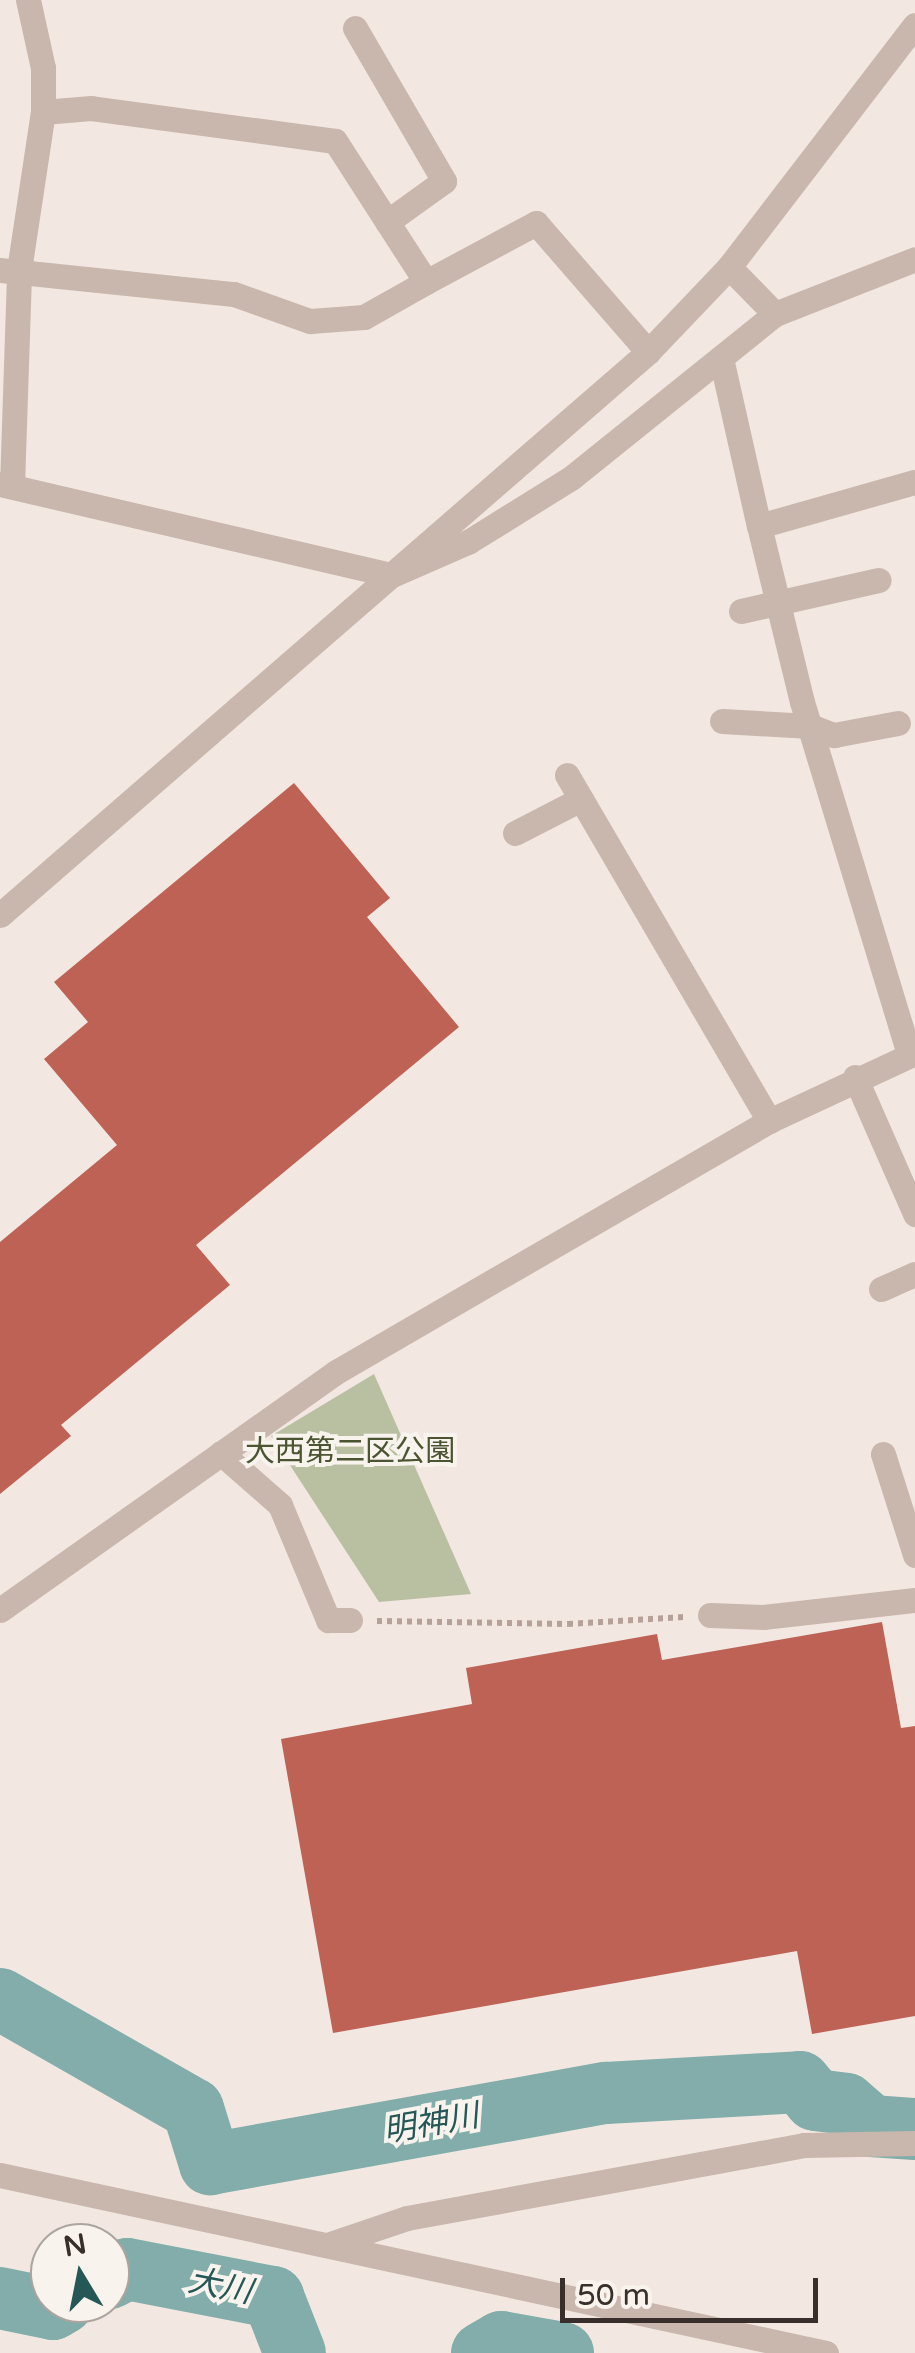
<!DOCTYPE html>
<meta charset="utf-8">
<style>
body{margin:0}
#map{position:relative;width:915px;height:2353px;overflow:hidden;background:#f2e8e1;font-family:"Varela Round","Noto Sans JP",sans-serif}
div>[style]{position:absolute}
.green>*{inset:0;background:#b9c0a2}
.river>*{height:62px;margin:-31px;padding:0 31px;transform-origin:31px;border-radius:31px;background:#82adaa}
.building>*{inset:0;background:#bd6254}
.path>*{height:6px;margin-top:-3px;transform-origin:0;background:repeating-linear-gradient(90deg,#b5a198 0 5px,transparent 0 10px)}
.minor>*{height:25px;margin:-12.5px;padding:0 12.5px;transform-origin:12.5px;border-radius:12.5px;background:#c9b7ad}
span{translate:-50% -50%;white-space:nowrap;text-align:center;line-height:1.15;-webkit-text-stroke:8px #f9f3ed;paint-order:stroke}
.park-label{font-size:30px;color:#4c5531}
.water-label{font-size:32px;color:#245755;font-style:italic}
.north{position:absolute;left:30px;top:2223px;width:100px;height:100px;box-sizing:border-box;background:#f9f3ed;border:2px solid #aca49f;border-radius:50%;rotate:350deg;font-size:28px;font-weight:700;line-height:40px;text-align:center;color:#382e2b}
.north::after{content:'';display:block;margin:auto;width:35px;height:45px;background:#245755;clip-path:polygon(50% 0,100% 100%,50% 72%,0 100%)}
.scale{position:absolute;left:560px;top:2278px;width:258px;height:45px;box-sizing:border-box;border:5px solid #382e2b;border-top:0;padding-left:12px;font-size:30px;line-height:35px;white-space:nowrap;color:#382e2b;-webkit-text-stroke:8px #f9f3ed;paint-order:stroke}
</style>
<div id="map">
<div class="green">
<i style="clip-path:polygon(374px 1374px,471px 1594px,379px 1602px,271px 1436px)"></i>
</div>
<div class="river">
<i style="left:0;top:1999px;width:222px;rotate:29.7deg"></i>
<i style="left:193px;top:2109px;width:58px;rotate:72.8deg"></i>
<i style="left:210px;top:2164px;width:402px;rotate:-10.2deg"></i>
<i style="left:606px;top:2093px;width:194px;rotate:-3.2deg"></i>
<i style="left:800px;top:2082px;width:23px;rotate:50deg"></i>
<i style="left:815px;top:2100px;width:31px;rotate:7deg"></i>
<i style="left:846px;top:2104px;width:33px;rotate:41deg"></i>
<i style="left:871px;top:2126px;width:44px;rotate:3.9deg"></i>
<i style="left:110px;top:2278px;width:19px;rotate:-28deg"></i>
<i style="left:127px;top:2269px;width:149px;rotate:10.9deg"></i>
<i style="left:273px;top:2297px;width:60px;rotate:68.6deg"></i>
<i style="left:0;top:2298px;width:54px;rotate:11.7deg"></i>
<i style="left:53px;top:2309px;width:12px;rotate:-31deg"></i>
<i style="left:482px;top:2353px;width:22px;rotate:-30deg"></i>
<i style="left:501px;top:2342px;width:63px;rotate:10.1deg"></i>
</div>
<div class="building">
<i style="clip-path:polygon(294px 783px,390px 898px,367px 917px,459px 1027px,196px 1245px,230px 1285px,61px 1425px,71px 1436px,0 1494px,0 1242px,117px 1145px,44px 1059px,88px 1022px,54px 982px)"></i>
<i style="clip-path:polygon(882px 1622px,901px 1728px,915px 1726px,915px 2016px,812px 2034px,797px 1951px,333px 2033px,281px 1739px,472px 1704px,466px 1668px,657px 1634px,662px 1660px)"></i>
</div>
<div class="path">
<i style="left:377px;top:1621px;width:191px;rotate:0.9deg"></i>
<i style="left:568px;top:1624px;width:116px;rotate:-3.5deg"></i>
</div>
<div class="minor">
<i style="left:355px;top:28px;width:177px;rotate:59.8deg"></i>
<i style="left:444px;top:181px;width:70px;rotate:144.3deg"></i>
<i style="left:729px;top:267px;width:66px;rotate:45.6deg"></i>
<i style="left:0;top:270px;width:235px;rotate:5.9deg"></i>
<i style="left:234px;top:294px;width:81px;rotate:19.6deg"></i>
<i style="left:310px;top:321px;width:54px;rotate:-4.2deg"></i>
<i style="left:364px;top:317px;width:71px;rotate:-29.4deg"></i>
<i style="left:426px;top:282px;width:168px;rotate:-122.8deg"></i>
<i style="left:335px;top:141px;width:246px;rotate:-172.3deg"></i>
<i style="left:91px;top:108px;width:48px;rotate:175.2deg"></i>
<i style="left:426px;top:282px;width:125px;rotate:-28.2deg"></i>
<i style="left:536px;top:223px;width:171px;rotate:49deg"></i>
<i style="left:721px;top:358px;width:172px;rotate:77.3deg"></i>
<i style="left:0;top:484px;width:402px;rotate:13.1deg"></i>
<i style="left:392px;top:575px;width:83px;rotate:-23.5deg"></i>
<i style="left:468px;top:542px;width:121px;rotate:-31.9deg"></i>
<i style="left:571px;top:478px;width:262px;rotate:-38.8deg"></i>
<i style="left:775px;top:314px;width:150px;rotate:-21.4deg"></i>
<i style="left:12px;top:486px;width:216px;rotate:-88.1deg"></i>
<i style="left:19px;top:270px;width:160px;rotate:-81.4deg"></i>
<i style="left:43px;top:112px;width:44px;rotate:-90deg"></i>
<i style="left:43px;top:68px;width:70px;rotate:-102.4deg"></i>
<i style="left:741px;top:611px;width:141px;rotate:-12.7deg"></i>
<i style="left:722px;top:721px;width:88px;rotate:3.3deg"></i>
<i style="left:810px;top:726px;width:26px;rotate:21deg"></i>
<i style="left:834px;top:735px;width:65px;rotate:-10.6deg"></i>
<i style="left:567px;top:775px;width:401px;rotate:59.7deg"></i>
<i style="left:515px;top:833px;width:74px;rotate:-27.3deg"></i>
<i style="left:0;top:915px;width:858px;rotate:-40.98deg"></i>
<i style="left:648px;top:352px;width:117px;rotate:-46.4deg"></i>
<i style="left:729px;top:267px;width:305px;rotate:-52.5deg"></i>
<i style="left:909px;top:1054px;width:368px;rotate:-106.9deg"></i>
<i style="left:802px;top:702px;width:181px;rotate:-103.7deg"></i>
<i style="left:759px;top:526px;width:162px;rotate:-15.8deg"></i>
<i style="left:855px;top:1077px;width:150px;rotate:66.3deg"></i>
<i style="left:881px;top:1289px;width:37px;rotate:-24deg"></i>
<i style="left:221px;top:1453px;width:79px;rotate:41.4deg"></i>
<i style="left:280px;top:1505px;width:125px;rotate:67.3deg"></i>
<i style="left:328px;top:1620px;width:22px"></i>
<i style="left:883px;top:1454px;width:106px;rotate:72.4deg"></i>
<i style="left:0;top:1610px;width:412px;rotate:-35.3deg"></i>
<i style="left:336px;top:1372px;width:500px;rotate:-30.1deg"></i>
<i style="left:769px;top:1121px;width:161px;rotate:-25deg"></i>
<i style="left:710px;top:1615px;width:53px;rotate:2.2deg"></i>
<i style="left:763px;top:1617px;width:153px;rotate:-6.4deg"></i>
<i style="left:0;top:2175px;width:845px;rotate:12.16deg"></i>
<i style="left:327px;top:2245px;width:84px;rotate:-18.6deg"></i>
<i style="left:407px;top:2218px;width:404px;rotate:-10.4deg"></i>
<i style="left:804px;top:2145px;width:111px;rotate:-1deg"></i>
</div>
<div class="park-label">
<span style="left:350px;top:1452px">大西第二区公園</span>
</div>
<div class="water-label">
<span style="left:431px;top:2124px;rotate:-10deg">明神川</span>
<span style="left:220px;top:2287px;rotate:11deg">大川</span>
</div>
<div class="north">N</div>
<div class="scale">50 m</div>
</div>
